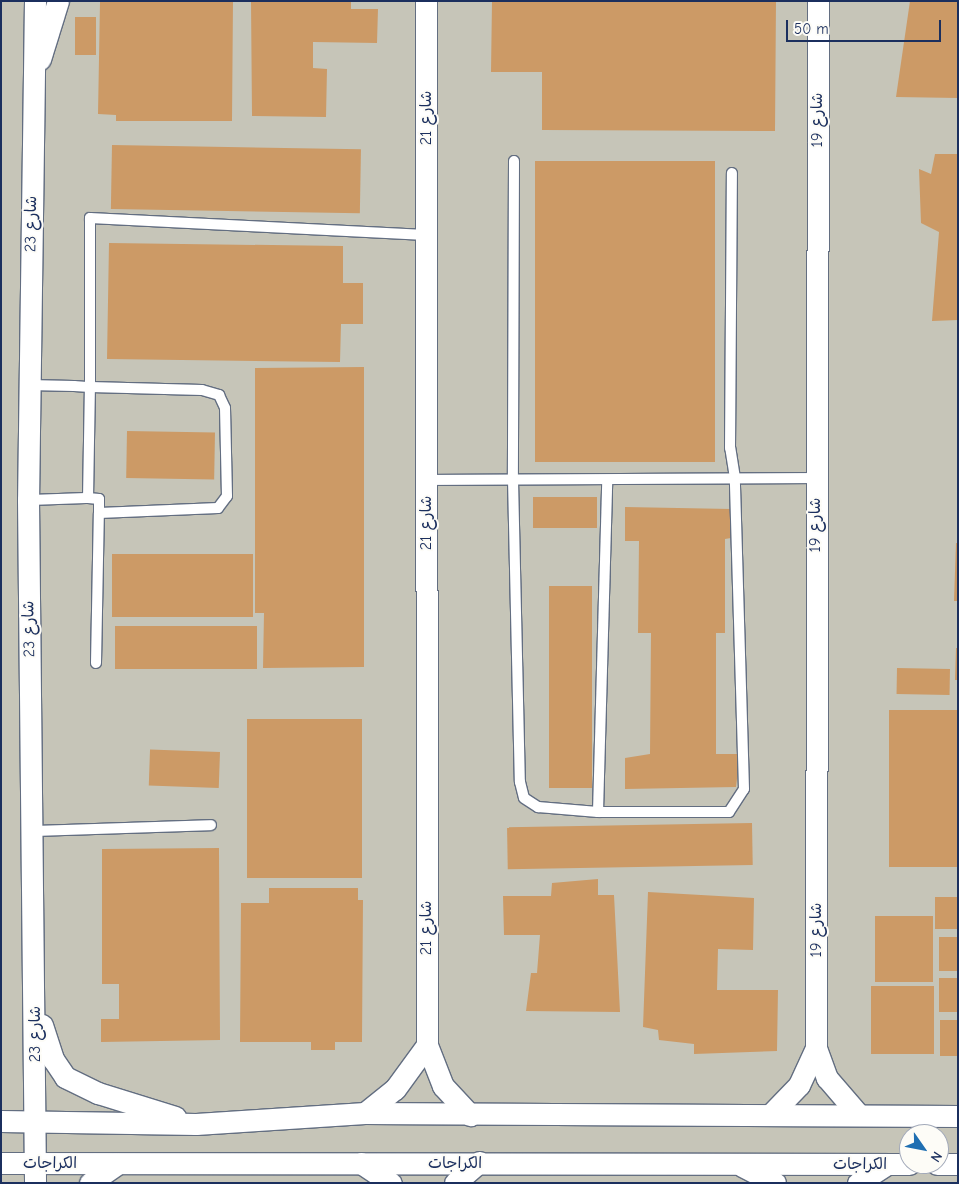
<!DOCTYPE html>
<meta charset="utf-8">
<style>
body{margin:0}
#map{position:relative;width:959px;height:1184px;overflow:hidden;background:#e9e3c3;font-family:"Comic Neue","Playpen Sans Arabic",sans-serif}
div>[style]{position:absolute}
.industrial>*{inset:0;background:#c6c5b8}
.building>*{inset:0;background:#cc9a66;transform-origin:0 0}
.roads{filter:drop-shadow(1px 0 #636e81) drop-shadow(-1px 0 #636e81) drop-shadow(0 1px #636e81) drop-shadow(0 -1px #636e81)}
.service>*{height:10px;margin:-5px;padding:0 5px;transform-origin:5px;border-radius:5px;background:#fff}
.minor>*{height:21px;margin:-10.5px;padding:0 10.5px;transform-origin:10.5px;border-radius:10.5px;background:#fff}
span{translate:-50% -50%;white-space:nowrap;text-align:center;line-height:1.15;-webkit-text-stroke:4px #fdfcf7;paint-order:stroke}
.street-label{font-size:16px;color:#1b2f5e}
.frame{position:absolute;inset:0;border:2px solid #1b2f5e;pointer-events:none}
.north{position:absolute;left:899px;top:1124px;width:50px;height:50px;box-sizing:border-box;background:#fdfcf7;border:1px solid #a3aaba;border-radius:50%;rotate:123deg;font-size:14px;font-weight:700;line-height:20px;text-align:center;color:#1b2f5e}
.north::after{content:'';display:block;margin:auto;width:18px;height:22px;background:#1f6fb2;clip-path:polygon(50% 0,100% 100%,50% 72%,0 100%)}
.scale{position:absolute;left:786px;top:20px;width:155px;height:22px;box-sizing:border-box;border:2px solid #1b2f5e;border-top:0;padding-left:6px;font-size:15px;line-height:18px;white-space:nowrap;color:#1b2f5e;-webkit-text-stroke:4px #fdfcf7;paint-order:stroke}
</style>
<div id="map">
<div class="industrial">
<i style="clip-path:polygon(evenodd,1px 1px,958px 1px,958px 1183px,1px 1183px,1px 1px,909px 1134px,939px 1134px,939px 1164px,909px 1164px,909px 1134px)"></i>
</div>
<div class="building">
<i style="clip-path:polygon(233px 1px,232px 121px,116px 121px,116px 115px,98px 114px,100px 2px)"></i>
<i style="clip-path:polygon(251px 1px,351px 1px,351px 9px,378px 9px,377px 43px,313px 42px,313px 68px,327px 69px,326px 117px,252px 116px)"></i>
<i style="clip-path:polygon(492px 1px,776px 1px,775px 131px,542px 130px,542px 72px,491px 72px)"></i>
<i style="clip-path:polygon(910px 1px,958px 1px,958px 98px,896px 97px)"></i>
<i style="left:75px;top:17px;width:21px;height:38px"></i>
<i style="left:112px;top:145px;width:249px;height:64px;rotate:1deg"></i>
<i style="clip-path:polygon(935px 154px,958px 154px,958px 320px,932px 321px,939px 232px,921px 223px,919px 169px,931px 174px)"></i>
<i style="left:715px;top:161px;width:301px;height:180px;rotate:90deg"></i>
<i style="clip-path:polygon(109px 243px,343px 246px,343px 283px,363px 283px,363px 324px,341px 324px,340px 362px,107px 359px)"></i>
<i style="clip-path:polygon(364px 367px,364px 667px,263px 668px,264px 613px,255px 613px,255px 368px)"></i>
<i style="left:127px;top:431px;width:88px;height:47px;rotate:1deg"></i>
<i style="left:533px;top:497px;width:64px;height:31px"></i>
<i style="clip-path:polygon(625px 507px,731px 509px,731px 538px,725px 539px,725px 633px,716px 633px,716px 754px,740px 754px,736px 787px,625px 789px,625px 758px,650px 754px,651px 633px,638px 633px,639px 541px,625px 541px)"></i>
<i style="clip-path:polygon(956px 543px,958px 543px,958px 601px,954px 601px)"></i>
<i style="left:253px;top:554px;width:63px;height:141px;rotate:90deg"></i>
<i style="left:592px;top:586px;width:202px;height:43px;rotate:90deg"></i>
<i style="left:115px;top:626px;width:142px;height:43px"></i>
<i style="clip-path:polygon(956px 648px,958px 648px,958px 680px,955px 680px)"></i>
<i style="left:897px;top:668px;width:53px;height:26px;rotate:1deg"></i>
<i style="left:958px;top:710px;width:157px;height:69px;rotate:90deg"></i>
<i style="left:247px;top:719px;width:115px;height:159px"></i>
<i style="left:220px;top:752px;width:36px;height:70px;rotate:92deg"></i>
<i style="left:752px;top:823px;width:42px;height:245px;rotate:89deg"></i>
<i style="clip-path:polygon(219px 848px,220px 1040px,101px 1042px,101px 1019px,119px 1019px,119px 984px,102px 984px,102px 849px)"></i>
<i style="clip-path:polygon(598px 879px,598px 895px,614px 895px,620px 1012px,526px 1011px,531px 973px,537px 973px,540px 935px,504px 935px,503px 896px,551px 896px,552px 883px)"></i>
<i style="clip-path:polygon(269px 888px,358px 888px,358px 900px,363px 900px,362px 1042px,335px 1042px,335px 1050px,311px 1050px,311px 1042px,240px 1042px,241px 903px,269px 903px)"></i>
<i style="clip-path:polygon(648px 892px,754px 898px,753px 950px,718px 949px,717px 990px,778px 990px,777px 1051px,694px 1054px,694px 1044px,659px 1040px,658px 1030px,643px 1027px)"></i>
<i style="left:958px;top:897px;width:32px;height:23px;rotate:90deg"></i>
<i style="left:933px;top:916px;width:66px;height:58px;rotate:90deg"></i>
<i style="left:939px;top:937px;width:19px;height:34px"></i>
<i style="left:958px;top:978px;width:34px;height:19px;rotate:90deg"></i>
<i style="left:934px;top:986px;width:68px;height:63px;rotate:90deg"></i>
<i style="left:940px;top:1020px;width:18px;height:36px"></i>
</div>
<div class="roads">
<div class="service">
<i style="left:514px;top:161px;width:319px;rotate:90.2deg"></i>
<i style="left:513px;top:480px;width:302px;rotate:88.7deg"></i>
<i style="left:520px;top:782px;width:16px;rotate:76deg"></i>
<i style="left:524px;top:798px;width:17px;rotate:33deg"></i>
<i style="left:538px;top:807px;width:60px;rotate:4.8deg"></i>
<i style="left:598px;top:812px;width:131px"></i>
<i style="left:729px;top:812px;width:27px;rotate:-57deg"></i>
<i style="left:744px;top:789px;width:311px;rotate:-91.7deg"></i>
<i style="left:735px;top:478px;width:30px;rotate:-99deg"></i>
<i style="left:730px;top:448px;width:275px;rotate:-89.6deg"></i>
<i style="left:28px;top:385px;width:46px;rotate:1.2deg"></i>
<i style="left:74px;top:386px;width:16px;rotate:4deg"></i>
<i style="left:90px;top:387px;width:112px;rotate:1.5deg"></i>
<i style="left:202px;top:390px;width:18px;rotate:16deg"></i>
<i style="left:219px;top:395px;width:14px;rotate:65deg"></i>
<i style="left:225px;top:408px;width:88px;rotate:88.7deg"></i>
<i style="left:227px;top:496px;width:15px;rotate:127deg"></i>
<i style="left:218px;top:508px;width:119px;rotate:177.6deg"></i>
<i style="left:99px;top:513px;width:14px;rotate:-90deg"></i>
<i style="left:99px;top:499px;width:11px;rotate:-175deg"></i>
<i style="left:88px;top:498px;width:111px;rotate:-89deg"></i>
<i style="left:90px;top:387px;width:169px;rotate:-90deg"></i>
<i style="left:90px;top:218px;width:336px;rotate:2.9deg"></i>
<i style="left:426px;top:480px;width:389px;rotate:-0.3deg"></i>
<i style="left:28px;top:500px;width:60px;rotate:-1.9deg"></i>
<i style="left:96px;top:663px;width:150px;rotate:-88.9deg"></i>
<i style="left:598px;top:812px;width:332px;rotate:-88.4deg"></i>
<i style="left:32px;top:831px;width:179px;rotate:-1.9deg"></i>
</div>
<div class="minor">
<i style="left:35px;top:1px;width:499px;rotate:90.8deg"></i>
<i style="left:28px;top:500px;width:683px;rotate:89.41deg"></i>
<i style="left:426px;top:1px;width:1044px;rotate:89.95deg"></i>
<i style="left:427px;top:1045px;width:44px;rotate:68.7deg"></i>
<i style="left:443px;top:1086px;width:40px;rotate:47deg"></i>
<i style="left:818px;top:1px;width:1047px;rotate:90.11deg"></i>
<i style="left:816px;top:1048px;width:32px;rotate:70deg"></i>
<i style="left:827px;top:1078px;width:48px;rotate:49.3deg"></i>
<i style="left:40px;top:59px;width:61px;rotate:-72.8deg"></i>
<i style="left:42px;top:1025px;width:36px;rotate:72deg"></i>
<i style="left:53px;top:1059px;width:22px;rotate:56deg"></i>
<i style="left:65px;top:1077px;width:37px;rotate:26deg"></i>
<i style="left:98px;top:1093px;width:81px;rotate:17.3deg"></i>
<i style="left:365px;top:1113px;width:38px;rotate:-39deg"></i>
<i style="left:395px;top:1089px;width:54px;rotate:-54deg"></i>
<i style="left:771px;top:1114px;width:40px;rotate:-46deg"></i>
<i style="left:799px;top:1085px;width:41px;rotate:-65.3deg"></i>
<i style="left:1px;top:1121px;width:195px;rotate:0.9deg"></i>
<i style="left:196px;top:1124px;width:169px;rotate:-3.7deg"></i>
<i style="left:365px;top:1113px;width:593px;rotate:0.29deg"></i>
<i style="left:1px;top:1163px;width:908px;rotate:0.06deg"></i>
<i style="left:361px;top:1163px;width:36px;rotate:34deg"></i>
<i style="left:937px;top:1164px;width:21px"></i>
<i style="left:742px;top:1166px;width:37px;rotate:27deg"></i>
<i style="left:90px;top:1183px;width:33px;rotate:-35deg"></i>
<i style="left:455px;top:1183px;width:32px;rotate:-41deg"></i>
<i style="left:858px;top:1183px;width:35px;rotate:-33deg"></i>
</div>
</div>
<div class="street-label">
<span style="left:426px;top:118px;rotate:-90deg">شارع 21</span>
<span style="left:817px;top:120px;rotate:-90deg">شارع 19</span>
<span style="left:31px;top:224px;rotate:-89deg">شارع 23</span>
<span style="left:426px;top:523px;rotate:-90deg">شارع 21</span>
<span style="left:815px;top:525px;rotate:-90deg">شارع 19</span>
<span style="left:29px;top:629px;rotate:-91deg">شارع 23</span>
<span style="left:426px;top:928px;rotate:-90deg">شارع 21</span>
<span style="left:816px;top:930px;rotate:-90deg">شارع 19</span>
<span style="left:35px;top:1034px;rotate:-90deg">شارع 23</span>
<span style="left:50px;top:1163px">الكراجات</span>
<span style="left:455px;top:1163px">الكراجات</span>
<span style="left:860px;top:1164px">الكراجات</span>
</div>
<div class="frame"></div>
<div class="north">N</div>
<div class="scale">50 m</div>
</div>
